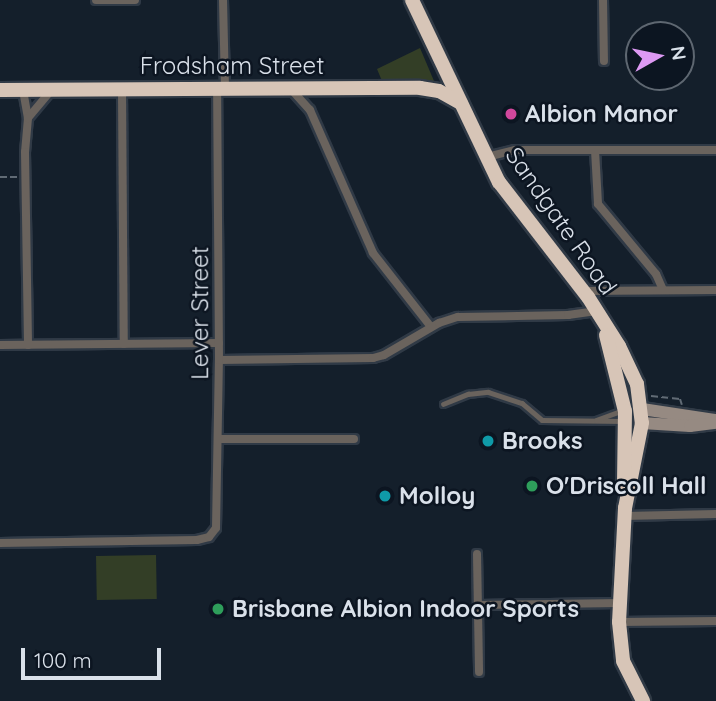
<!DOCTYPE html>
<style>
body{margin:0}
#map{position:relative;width:716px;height:701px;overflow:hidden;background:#141f2b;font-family:Quicksand,sans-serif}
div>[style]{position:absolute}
.green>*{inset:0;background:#333e26;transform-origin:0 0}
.path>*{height:2px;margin-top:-1px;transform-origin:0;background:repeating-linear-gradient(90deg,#616b75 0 7px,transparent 0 10.5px)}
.roads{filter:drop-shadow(2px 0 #303a46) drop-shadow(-2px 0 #303a46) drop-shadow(0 2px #303a46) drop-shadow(0 -2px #303a46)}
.lane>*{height:4.5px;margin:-2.25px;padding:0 2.25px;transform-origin:2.25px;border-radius:2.25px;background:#6a635d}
.street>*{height:8px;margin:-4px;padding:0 4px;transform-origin:4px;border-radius:4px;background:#6a635d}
.secondary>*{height:12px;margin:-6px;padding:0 6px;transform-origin:6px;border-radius:6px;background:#968a82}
.highway>*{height:14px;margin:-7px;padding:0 7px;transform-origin:7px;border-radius:7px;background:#d7c5b7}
.dots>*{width:19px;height:19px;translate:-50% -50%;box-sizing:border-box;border:4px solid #0c1521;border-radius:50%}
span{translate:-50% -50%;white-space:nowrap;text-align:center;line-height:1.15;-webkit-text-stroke:5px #0c1521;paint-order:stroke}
.street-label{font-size:24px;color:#dae1ea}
.poi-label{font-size:24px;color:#dae1ea;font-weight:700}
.left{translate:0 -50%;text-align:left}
.north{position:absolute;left:625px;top:21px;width:70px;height:70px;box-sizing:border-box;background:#0c1521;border:2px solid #5e6771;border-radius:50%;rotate:81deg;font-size:19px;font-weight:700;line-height:28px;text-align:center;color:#dae1ea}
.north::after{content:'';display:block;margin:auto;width:24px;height:32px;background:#dd99f3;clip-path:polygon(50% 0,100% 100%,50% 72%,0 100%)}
.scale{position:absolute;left:21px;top:648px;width:140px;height:32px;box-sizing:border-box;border:4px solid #dae1ea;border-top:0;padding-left:9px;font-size:21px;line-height:24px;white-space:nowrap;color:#dae1ea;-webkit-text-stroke:5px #0c1521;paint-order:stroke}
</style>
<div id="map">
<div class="green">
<i style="clip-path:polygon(420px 48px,434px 81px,382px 81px,377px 69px)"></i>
<i style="left:156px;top:555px;width:44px;height:60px;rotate:89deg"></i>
</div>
<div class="path">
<i style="left:0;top:177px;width:17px"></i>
<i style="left:651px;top:396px;width:29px;rotate:6deg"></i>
<i style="left:680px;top:399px;width:6px;rotate:72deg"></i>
</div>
<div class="roads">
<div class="lane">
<i style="left:443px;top:404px;width:27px;rotate:-22deg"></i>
<i style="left:468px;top:394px;width:20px;rotate:-6deg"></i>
<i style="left:488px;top:392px;width:36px;rotate:18deg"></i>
<i style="left:522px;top:403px;width:26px;rotate:40deg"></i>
<i style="left:542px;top:420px;width:82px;rotate:0.7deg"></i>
<i style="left:596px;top:420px;width:27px;rotate:-20deg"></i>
</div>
<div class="street">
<i style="left:96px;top:0;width:39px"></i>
<i style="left:223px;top:0;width:89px;rotate:88.7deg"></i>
<i style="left:603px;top:0;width:61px;rotate:89.1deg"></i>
<i style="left:290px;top:88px;width:30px;rotate:48deg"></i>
<i style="left:310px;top:110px;width:156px;rotate:66.2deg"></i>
<i style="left:373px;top:253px;width:94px;rotate:51.9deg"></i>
<i style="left:122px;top:89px;width:255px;rotate:89.6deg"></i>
<i style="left:23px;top:90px;width:28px;rotate:80deg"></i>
<i style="left:28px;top:118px;width:34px;rotate:95deg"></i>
<i style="left:25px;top:152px;width:193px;rotate:89.1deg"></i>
<i style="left:28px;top:118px;width:35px;rotate:-50deg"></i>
<i style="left:595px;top:150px;width:54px;rotate:86.8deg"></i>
<i style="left:598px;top:204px;width:91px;rotate:50.4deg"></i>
<i style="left:656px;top:274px;width:17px;rotate:66deg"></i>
<i style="left:487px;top:157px;width:29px;rotate:-14deg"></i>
<i style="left:515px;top:150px;width:201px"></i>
<i style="left:582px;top:291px;width:134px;rotate:-0.4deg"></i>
<i style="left:0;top:345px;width:219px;rotate:-0.5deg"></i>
<i style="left:219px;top:360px;width:154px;rotate:-0.7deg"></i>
<i style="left:373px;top:358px;width:11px;rotate:-15deg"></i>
<i style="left:384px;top:355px;width:64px;rotate:-30.2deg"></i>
<i style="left:439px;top:323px;width:20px;rotate:-18deg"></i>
<i style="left:458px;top:317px;width:110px;rotate:-1deg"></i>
<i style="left:568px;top:315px;width:29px;rotate:-8deg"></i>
<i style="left:219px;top:439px;width:135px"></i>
<i style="left:624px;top:516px;width:92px;rotate:-1.2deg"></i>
<i style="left:0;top:543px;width:197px;rotate:-0.9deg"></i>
<i style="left:197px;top:540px;width:12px;rotate:-14deg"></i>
<i style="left:209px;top:537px;width:11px;rotate:-52deg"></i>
<i style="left:216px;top:528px;width:168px;rotate:-89deg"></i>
<i style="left:219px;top:360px;width:271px;rotate:-90.4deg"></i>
<i style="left:477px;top:554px;width:118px;rotate:89deg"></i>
<i style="left:478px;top:605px;width:142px;rotate:-0.8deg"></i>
<i style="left:619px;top:622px;width:97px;rotate:-0.6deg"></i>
</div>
<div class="secondary">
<i style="left:642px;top:409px;width:75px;rotate:8.5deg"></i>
<i style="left:642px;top:423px;width:48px;rotate:3.6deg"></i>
<i style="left:690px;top:426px;width:26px;rotate:-7deg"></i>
</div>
<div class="highway">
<i style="left:412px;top:0;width:202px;rotate:64.5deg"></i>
<i style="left:499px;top:182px;width:145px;rotate:52.3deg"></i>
<i style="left:588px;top:297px;width:58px;rotate:57.7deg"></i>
<i style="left:619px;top:346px;width:42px;rotate:64.7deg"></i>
<i style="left:637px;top:384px;width:39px;rotate:83deg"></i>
<i style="left:642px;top:423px;width:87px;rotate:101.3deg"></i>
<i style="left:625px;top:508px;width:114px;rotate:93deg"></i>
<i style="left:619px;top:622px;width:39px;rotate:84deg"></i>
<i style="left:623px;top:661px;width:45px;rotate:63.4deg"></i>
<i style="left:0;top:90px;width:420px;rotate:-0.3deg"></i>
<i style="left:420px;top:88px;width:19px;rotate:9deg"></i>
<i style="left:439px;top:91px;width:25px;rotate:29deg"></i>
<i style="left:606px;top:335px;width:78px;rotate:76deg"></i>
<i style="left:625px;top:411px;width:76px;rotate:90.8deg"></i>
</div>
</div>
<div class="dots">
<i style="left:511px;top:114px;background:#d1479c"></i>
<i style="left:488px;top:441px;background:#0f9aa8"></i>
<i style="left:532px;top:486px;background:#2e9e5b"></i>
<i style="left:385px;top:496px;background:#0f9aa8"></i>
<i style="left:218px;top:609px;background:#2e9e5b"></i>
</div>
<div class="street-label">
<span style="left:232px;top:66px">Frodsham Street</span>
<span style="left:561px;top:221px;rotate:55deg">Sandgate Road</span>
<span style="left:200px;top:313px;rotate:-90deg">Lever Street</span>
</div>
<div class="poi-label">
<span class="left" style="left:525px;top:114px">Albion Manor</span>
<span class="left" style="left:502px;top:441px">Brooks</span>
<span class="left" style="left:546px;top:486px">O'Driscoll Hall</span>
<span class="left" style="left:399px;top:496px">Molloy</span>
<span class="left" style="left:232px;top:609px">Brisbane Albion Indoor Sports</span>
</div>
<div class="north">N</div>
<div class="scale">100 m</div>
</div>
